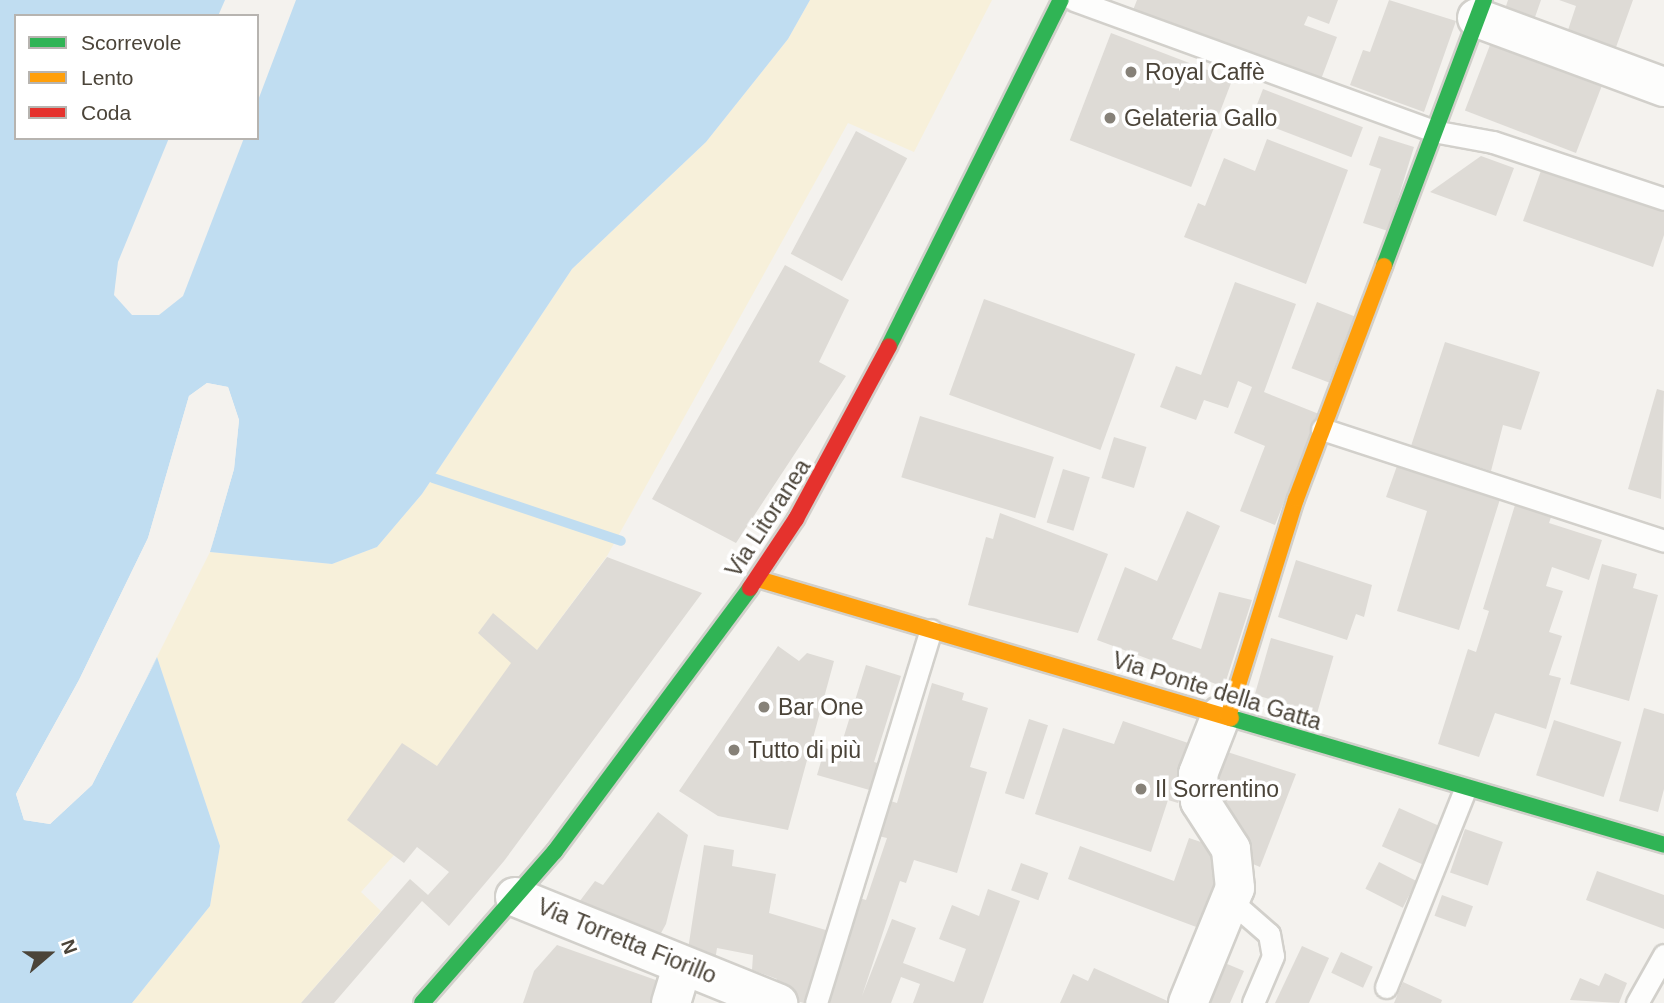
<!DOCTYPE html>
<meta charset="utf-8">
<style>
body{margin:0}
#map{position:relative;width:1664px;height:1003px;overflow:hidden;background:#f4f2ee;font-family:Helvetica,sans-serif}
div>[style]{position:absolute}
.sand>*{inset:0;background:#f7f0da}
.water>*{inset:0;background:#c0ddf1}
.pier>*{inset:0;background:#f4f2ee}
.stream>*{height:10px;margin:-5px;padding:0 5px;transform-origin:5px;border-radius:5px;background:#c0ddf1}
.building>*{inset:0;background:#dedbd6;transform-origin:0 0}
.roads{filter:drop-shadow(2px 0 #d2d0cb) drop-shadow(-2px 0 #d2d0cb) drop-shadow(0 2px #d2d0cb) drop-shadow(0 -2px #d2d0cb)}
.lane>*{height:21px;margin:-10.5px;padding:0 10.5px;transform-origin:10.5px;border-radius:10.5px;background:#fdfdfc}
.street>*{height:38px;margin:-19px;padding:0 19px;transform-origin:19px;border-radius:19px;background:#fdfdfc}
.fast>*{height:16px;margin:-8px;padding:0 8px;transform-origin:8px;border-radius:8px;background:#30b455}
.slow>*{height:16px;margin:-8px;padding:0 8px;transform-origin:8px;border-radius:8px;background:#ff9f0a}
.jam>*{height:16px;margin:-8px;padding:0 8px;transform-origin:8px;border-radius:8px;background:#e5322d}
.dots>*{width:19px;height:19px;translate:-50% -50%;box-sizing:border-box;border:4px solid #fff;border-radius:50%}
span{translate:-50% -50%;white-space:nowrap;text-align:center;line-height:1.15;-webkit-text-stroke:7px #fff;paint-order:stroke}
.poi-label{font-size:23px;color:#4b4439}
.left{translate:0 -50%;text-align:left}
.street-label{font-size:23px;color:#4b4439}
.legend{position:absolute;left:14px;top:14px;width:245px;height:126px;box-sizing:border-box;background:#fff;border:2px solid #b7b4b0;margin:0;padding:9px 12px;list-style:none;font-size:21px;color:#4b4439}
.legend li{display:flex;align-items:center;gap:14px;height:35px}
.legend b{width:35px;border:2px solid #b7b4b0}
.north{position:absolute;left:14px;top:919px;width:70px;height:70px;-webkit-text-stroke:5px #fff;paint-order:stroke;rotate:70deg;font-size:19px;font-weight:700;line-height:28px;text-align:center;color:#4b4439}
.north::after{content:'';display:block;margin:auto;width:24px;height:32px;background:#4b4439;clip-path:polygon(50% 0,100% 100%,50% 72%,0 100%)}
</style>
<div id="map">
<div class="sand">
<i style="clip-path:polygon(810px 0,992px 0,914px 152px,848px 123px,607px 556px,537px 650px,527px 642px,437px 766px,402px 744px,348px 820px,394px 855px,361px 892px,381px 911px,301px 1003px,132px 1003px,210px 906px,220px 846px,157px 657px,210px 552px,332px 564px,377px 547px,422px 494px,572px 269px,706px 142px,788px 39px)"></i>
</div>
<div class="water">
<i style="clip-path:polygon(evenodd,0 0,810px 0,788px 39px,706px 142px,572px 269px,422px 494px,377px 547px,332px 564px,210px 552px,234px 469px,239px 420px,228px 387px,207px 383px,189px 396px,148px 538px,79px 680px,16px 794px,24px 820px,50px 824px,92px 785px,157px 657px,220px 846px,210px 906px,132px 1003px,0 1003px,0 0,16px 16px,257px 16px,257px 138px,16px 138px,16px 16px)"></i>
</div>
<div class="pier">
<i style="clip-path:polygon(225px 0,296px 0,257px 103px,257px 16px,218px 16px)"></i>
<i style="clip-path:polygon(169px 138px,244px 138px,183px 296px,159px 315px,132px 315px,114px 295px,118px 262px)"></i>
<i style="clip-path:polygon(207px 383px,228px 387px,239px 420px,234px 469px,210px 552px,231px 469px,235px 421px,225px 390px,208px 387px,192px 398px,152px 539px,82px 682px,19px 795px,26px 817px,49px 820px,89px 783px,159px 654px,92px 785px,50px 824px,24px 820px,16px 794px,79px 680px,148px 538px,189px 396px)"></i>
</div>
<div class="stream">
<i style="left:433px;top:478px;width:198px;rotate:18.5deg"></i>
</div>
<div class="building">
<i style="clip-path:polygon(1137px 0,1338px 0,1329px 24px,1308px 16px,1304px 25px,1337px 37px,1320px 82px,1133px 10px)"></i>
<i style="clip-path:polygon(1389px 0,1456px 21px,1424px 112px,1350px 85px,1363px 50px,1370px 52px)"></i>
<i style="clip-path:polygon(1508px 0,1541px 0,1534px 20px,1505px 9px)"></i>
<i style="clip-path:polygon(1559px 0,1633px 0,1615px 50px,1567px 33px,1576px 6px)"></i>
<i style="left:1495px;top:32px;width:119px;height:84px;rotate:21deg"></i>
<i style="left:1111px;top:33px;width:130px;height:115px;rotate:21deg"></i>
<i style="left:1263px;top:89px;width:107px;height:32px;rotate:21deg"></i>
<i style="left:856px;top:131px;width:58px;height:139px;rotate:28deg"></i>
<i style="clip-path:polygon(1379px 136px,1414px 147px,1388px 231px,1363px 223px,1381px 169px,1369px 165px)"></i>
<i style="clip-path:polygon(1267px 139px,1348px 170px,1306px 284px,1184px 237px,1198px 203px,1205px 206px,1224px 158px,1255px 171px)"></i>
<i style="clip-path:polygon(1481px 156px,1514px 168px,1496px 216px,1430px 192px)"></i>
<i style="clip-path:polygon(1543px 165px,1664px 208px,1664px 235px,1653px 267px,1523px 221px)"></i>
<i style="clip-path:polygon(785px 265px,849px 300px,819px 362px,846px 376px,736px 543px,652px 499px)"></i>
<i style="clip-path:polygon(1235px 282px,1296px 304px,1264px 392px,1319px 414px,1275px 525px,1240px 511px,1265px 446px,1234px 433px,1252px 387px,1238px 381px,1228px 408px,1204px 400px,1196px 420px,1160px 407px,1176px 366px,1201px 375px)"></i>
<i style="left:984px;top:299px;width:161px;height:102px;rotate:20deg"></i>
<i style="left:1317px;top:302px;width:40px;height:71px;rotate:21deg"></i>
<i style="clip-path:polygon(1445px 342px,1540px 372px,1521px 430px,1503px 425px,1491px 471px,1411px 446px)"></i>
<i style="clip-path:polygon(1657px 389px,1664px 391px,1661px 499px,1628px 489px)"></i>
<i style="left:920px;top:416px;width:140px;height:64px;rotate:17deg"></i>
<i style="left:1114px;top:437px;width:34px;height:43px;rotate:17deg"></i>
<i style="clip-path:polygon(1398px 463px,1501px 496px,1459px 630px,1397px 611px,1427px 511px,1386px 497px)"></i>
<i style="left:1063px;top:469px;width:28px;height:56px;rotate:17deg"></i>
<i style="clip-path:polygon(1515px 505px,1551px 517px,1549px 523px,1602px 540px,1589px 580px,1552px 567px,1546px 586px,1563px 591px,1549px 632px,1562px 636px,1549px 675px,1561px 678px,1546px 729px,1495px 713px,1479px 757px,1438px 744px,1468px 649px,1476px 652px,1489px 611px,1483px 609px)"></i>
<i style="clip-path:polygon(1187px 511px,1220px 526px,1172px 639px,1201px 649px,1219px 592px,1252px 600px,1224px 687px,1097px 640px,1125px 567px,1157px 581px)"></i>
<i style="clip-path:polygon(1000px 513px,1108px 554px,1078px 633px,968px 605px,986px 537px,993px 539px)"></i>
<i style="clip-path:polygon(607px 557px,702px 593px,504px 861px,449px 926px,422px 901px,334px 1003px,301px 1003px,410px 879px,428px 895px,449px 872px,417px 847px,404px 863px,347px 820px,402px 743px,437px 766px,511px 663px,478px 633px,493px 613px,537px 650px)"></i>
<i style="clip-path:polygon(1296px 560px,1372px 585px,1364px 617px,1356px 614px,1347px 640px,1278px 617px)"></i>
<i style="clip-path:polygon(1602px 564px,1637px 574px,1633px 588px,1658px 595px,1629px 701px,1570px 684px)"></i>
<i style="left:1271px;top:638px;width:65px;height:59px;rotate:16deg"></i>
<i style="clip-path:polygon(778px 646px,799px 661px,807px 653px,834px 661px,788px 830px,718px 816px,679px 791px)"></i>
<i style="clip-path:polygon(866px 665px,901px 676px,874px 762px,881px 764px,873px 791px,817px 775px,825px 748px,839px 752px)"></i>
<i style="clip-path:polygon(932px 683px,964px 693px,962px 700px,988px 708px,970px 767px,987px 772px,957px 873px,914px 860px,906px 883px,900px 881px,862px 996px,892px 919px,916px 928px,903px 963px,954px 982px,966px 949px,939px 939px,952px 905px,979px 916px,988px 889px,1020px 901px,983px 1003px,913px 1003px,920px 984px,901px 977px,891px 1003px,827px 1003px,853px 896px,866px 900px,887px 838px,874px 835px,884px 799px,897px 803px)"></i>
<i style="clip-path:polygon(1644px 708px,1664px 714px,1664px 789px,1658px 812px,1619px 801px)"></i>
<i style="left:1029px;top:719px;width:20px;height:78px;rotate:18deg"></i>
<i style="left:1554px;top:720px;width:71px;height:58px;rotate:18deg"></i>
<i style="clip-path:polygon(1123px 721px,1197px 746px,1178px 803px,1168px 800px,1151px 852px,1035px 814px,1063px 728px,1114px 744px)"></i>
<i style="clip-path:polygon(1218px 749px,1296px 774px,1260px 867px,1246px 861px,1211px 793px)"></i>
<i style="left:1399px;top:808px;width:46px;height:42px;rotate:24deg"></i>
<i style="clip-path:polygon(658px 812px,688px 835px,666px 924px,655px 944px,573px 910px,595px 881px,603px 885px)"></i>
<i style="left:1465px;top:829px;width:40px;height:46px;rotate:19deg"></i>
<i style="clip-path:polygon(1189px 838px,1213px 846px,1222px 863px,1199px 928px,1068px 879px,1080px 846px,1174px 881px)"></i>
<i style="clip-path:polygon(704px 845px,734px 850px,732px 866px,776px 874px,769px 913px,829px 931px,804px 1003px,772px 995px,777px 979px,752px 970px,753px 955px,717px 948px,715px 961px,687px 956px)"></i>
<i style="left:1379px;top:862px;width:42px;height:30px;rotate:27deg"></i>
<i style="left:1021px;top:863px;width:29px;height:29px;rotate:20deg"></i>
<i style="clip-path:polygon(1597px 871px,1664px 895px,1664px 929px,1586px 900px)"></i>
<i style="left:1442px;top:895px;width:33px;height:22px;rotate:20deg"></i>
<i style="clip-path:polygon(557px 945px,667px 984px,661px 1003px,523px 1003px,534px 971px)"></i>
<i style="clip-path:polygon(1302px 946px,1329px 958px,1309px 1003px,1275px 1003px)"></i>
<i style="left:1341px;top:952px;width:35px;height:23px;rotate:25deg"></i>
<i style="clip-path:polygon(1220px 961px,1244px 971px,1230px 1003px,1202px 1003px)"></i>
<i style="clip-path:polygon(1094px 968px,1172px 1003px,1060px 1003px,1073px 974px,1088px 981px)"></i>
<i style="clip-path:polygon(1605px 973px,1627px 983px,1619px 1003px,1570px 1000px,1580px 978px,1599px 986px)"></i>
<i style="clip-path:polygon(1403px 982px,1442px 1000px,1441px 1003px,1394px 1003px)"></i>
</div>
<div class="roads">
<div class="lane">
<i style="left:1074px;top:0;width:382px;rotate:20deg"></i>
<i style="left:1433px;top:131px;width:61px;rotate:10.4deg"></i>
<i style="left:1493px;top:142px;width:180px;rotate:18.4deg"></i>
<i style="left:1322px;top:429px;width:360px;rotate:18.1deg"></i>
<i style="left:1231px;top:901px;width:50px;rotate:41deg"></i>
<i style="left:1269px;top:934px;width:22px;rotate:80deg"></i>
<i style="left:1273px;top:956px;width:51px;rotate:113.1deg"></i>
<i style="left:1386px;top:987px;width:213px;rotate:-68.2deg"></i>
<i style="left:816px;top:1003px;width:390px;rotate:-72.9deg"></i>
<i style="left:1637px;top:1003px;width:55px;rotate:-60.6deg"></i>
</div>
<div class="street">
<i style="left:1477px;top:18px;width:199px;rotate:20.3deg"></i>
<i style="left:515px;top:897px;width:284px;rotate:22deg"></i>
<i style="left:671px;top:1003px;width:39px;rotate:-73deg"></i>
<i style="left:1188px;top:1003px;width:124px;rotate:-67.8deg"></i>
<i style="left:1235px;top:888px;width:39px;rotate:-96deg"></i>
<i style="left:1231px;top:849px;width:57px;rotate:-122.9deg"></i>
<i style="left:1200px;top:801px;width:27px;rotate:-94deg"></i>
<i style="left:1198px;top:774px;width:63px;rotate:-68.7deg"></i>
</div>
<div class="fast">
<i style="left:1384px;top:266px;width:284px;rotate:-69.4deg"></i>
<i style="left:889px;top:346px;width:386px;rotate:-63.6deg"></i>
<i style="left:1231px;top:718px;width:451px;rotate:16.3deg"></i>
<i style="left:422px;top:1003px;width:202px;rotate:-48.8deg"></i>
<i style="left:555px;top:851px;width:327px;rotate:-53.4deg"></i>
</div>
<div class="slow">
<i style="left:758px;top:579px;width:493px;rotate:16.4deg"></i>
<i style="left:1228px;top:717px;width:228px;rotate:-72.7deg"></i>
<i style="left:1296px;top:499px;width:249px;rotate:-69.3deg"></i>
</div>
<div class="jam">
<i style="left:750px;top:588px;width:83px;rotate:-56.3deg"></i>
<i style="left:796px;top:519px;width:196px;rotate:-61.7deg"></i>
</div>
</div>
<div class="dots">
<i style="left:1131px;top:72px;background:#868178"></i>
<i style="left:1110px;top:118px;background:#868178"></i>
<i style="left:764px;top:707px;background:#868178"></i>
<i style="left:734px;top:750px;background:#868178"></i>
<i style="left:1141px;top:789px;background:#868178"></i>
</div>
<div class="poi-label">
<span class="left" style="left:1145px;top:72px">Royal Caffè</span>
<span class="left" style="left:1124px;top:118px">Gelateria Gallo</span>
<span class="left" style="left:778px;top:707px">Bar One</span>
<span class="left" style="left:748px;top:750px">Tutto di più</span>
<span class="left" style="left:1155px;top:789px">Il Sorrentino</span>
</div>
<div class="street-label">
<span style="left:768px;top:518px;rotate:-57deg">Via Litoranea</span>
<span style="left:1217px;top:691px;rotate:17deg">Via Ponte della Gatta</span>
<span style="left:627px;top:941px;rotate:22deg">Via Torretta Fiorillo</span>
</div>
<ul class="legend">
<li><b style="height:9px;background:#30b455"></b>Scorrevole</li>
<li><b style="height:9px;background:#ff9f0a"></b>Lento</li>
<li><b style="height:9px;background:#e5322d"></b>Coda</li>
</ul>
<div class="north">N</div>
</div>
